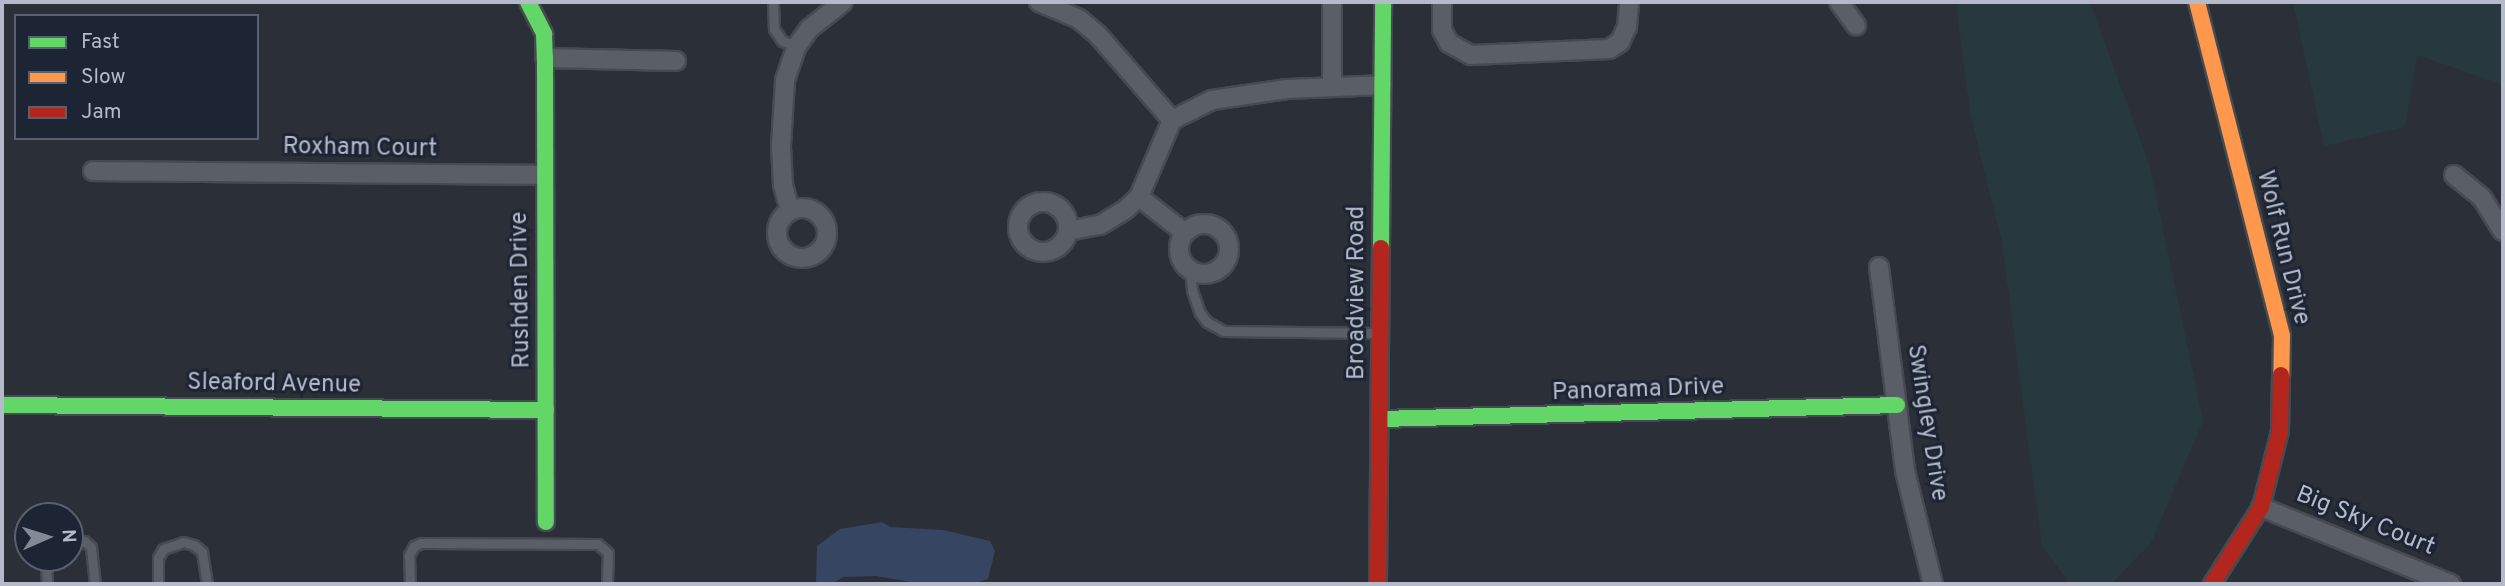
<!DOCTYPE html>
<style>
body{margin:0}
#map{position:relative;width:2505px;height:586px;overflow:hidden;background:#2a2f38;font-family:Overpass,sans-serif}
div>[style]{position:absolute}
.green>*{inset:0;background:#27393e}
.water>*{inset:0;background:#364562}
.roads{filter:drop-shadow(2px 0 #464a51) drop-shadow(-2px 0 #464a51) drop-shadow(0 2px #464a51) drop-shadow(0 -2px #464a51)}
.lane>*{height:9px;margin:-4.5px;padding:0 4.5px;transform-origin:4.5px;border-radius:4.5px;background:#5a5e66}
.street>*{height:18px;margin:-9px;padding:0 9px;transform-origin:9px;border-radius:9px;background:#5a5e66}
.street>.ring{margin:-9px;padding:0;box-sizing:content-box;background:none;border:18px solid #5a5e66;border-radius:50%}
.fast>*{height:16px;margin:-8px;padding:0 8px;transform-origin:8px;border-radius:8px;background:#63d668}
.slow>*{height:16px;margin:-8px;padding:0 8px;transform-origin:8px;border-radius:8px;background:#ff974d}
.jam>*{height:16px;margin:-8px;padding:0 8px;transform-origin:8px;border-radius:8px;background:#b3261e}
span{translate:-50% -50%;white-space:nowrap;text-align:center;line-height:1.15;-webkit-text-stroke:6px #1d2433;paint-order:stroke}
.street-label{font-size:24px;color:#b4bac9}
.frame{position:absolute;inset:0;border:4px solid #b4bac9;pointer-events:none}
.legend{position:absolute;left:14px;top:14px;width:245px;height:126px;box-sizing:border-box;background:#1d2433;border:2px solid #59606f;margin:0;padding:9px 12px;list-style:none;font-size:21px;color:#b4bac9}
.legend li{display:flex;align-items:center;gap:14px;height:35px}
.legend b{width:35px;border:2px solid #59606f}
.north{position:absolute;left:14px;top:502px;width:70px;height:70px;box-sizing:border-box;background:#1d2433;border:2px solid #59606f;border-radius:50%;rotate:87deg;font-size:19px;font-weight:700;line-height:28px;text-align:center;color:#b4bac9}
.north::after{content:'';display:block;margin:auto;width:24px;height:32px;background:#848996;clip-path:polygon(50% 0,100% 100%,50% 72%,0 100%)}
</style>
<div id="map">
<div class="green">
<i style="clip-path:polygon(1956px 2px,2090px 2px,2150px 167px,2203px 421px,2151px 543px,2111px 584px,2070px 584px,2042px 546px,2002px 243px,1970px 113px)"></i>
<i style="clip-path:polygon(2293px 2px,2503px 2px,2503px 85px,2417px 55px,2405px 127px,2324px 146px)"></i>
</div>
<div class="water">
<i style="clip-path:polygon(882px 522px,890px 527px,943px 530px,990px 541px,995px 551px,988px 579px,975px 583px,917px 583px,876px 576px,843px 577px,835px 582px,816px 583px,817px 546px,840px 529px)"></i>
</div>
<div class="roads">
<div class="lane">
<i style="left:773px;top:2px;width:27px;rotate:88deg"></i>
<i style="left:774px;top:29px;width:14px;rotate:56deg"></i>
<i style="left:782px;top:41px;width:16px;rotate:18deg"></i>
<i style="left:1190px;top:270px;width:20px;rotate:84deg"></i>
<i style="left:1192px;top:290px;width:24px;rotate:71deg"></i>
<i style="left:1200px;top:313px;width:11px;rotate:52deg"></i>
<i style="left:1207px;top:322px;width:19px;rotate:28deg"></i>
<i style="left:1224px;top:331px;width:155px;rotate:0.7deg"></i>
<i style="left:70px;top:541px;width:14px"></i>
<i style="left:84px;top:541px;width:9px;rotate:41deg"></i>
<i style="left:91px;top:547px;width:37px;rotate:84deg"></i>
<i style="left:46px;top:558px;width:26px;rotate:88deg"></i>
<i style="left:158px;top:584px;width:26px;rotate:-90deg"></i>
<i style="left:158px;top:558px;width:10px;rotate:-61deg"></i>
<i style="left:163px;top:549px;width:21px;rotate:-19deg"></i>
<i style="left:183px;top:542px;width:11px;rotate:15deg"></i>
<i style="left:194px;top:545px;width:11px;rotate:41deg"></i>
<i style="left:202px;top:552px;width:32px;rotate:81deg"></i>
<i style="left:410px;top:584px;width:29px;rotate:-92deg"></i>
<i style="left:409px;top:555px;width:10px;rotate:-61deg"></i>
<i style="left:414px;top:546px;width:8px;rotate:-23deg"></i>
<i style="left:421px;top:543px;width:177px;rotate:0.3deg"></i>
<i style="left:598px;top:544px;width:13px;rotate:42deg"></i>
<i style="left:608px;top:553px;width:31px;rotate:92deg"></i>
</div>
<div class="street">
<i style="left:1039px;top:2px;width:43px;rotate:23deg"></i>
<i style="left:1079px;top:19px;width:25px;rotate:40deg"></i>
<i style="left:1098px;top:35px;width:113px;rotate:49deg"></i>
<i style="left:1332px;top:2px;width:84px;rotate:90deg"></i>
<i style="left:1442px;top:2px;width:28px;rotate:90deg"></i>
<i style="left:1442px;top:30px;width:15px;rotate:62deg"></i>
<i style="left:1449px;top:43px;width:25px;rotate:29deg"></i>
<i style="left:1471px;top:55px;width:138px;rotate:-2.5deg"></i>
<i style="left:1609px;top:49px;width:13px;rotate:-32deg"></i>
<i style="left:1620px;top:42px;width:17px;rotate:-65deg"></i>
<i style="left:1627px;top:27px;width:25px;rotate:-85deg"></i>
<i style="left:1839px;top:2px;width:29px;rotate:54deg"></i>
<i style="left:545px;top:58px;width:131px;rotate:1.3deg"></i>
<i style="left:93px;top:171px;width:451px;rotate:0.5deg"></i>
<i style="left:2454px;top:175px;width:36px;rotate:39deg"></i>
<i style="left:2482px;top:198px;width:39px;rotate:58deg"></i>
<i style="left:1139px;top:197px;width:58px;rotate:38deg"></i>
<i class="ring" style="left:1018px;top:202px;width:32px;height:32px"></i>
<i class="ring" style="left:777px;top:208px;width:32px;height:32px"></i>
<i style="left:790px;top:211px;width:27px;rotate:-105deg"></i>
<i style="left:783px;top:185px;width:39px;rotate:-93deg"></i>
<i style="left:781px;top:146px;width:66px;rotate:-86.5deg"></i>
<i style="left:785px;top:80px;width:36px;rotate:-71deg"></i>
<i style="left:797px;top:46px;width:21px;rotate:-55deg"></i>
<i style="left:809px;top:29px;width:43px;rotate:-38.5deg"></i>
<i class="ring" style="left:1179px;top:224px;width:32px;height:32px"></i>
<i style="left:1068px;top:231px;width:33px;rotate:-11deg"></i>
<i style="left:1100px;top:225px;width:29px;rotate:-31deg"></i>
<i style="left:1125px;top:210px;width:19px;rotate:-43deg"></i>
<i style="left:1139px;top:197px;width:84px;rotate:-66.8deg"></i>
<i style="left:1172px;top:120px;width:45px;rotate:-26.6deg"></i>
<i style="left:1212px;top:100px;width:76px;rotate:-8.3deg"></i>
<i style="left:1287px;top:89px;width:95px;rotate:-2.4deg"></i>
<i style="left:1879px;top:267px;width:206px;rotate:82.7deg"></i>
<i style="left:1905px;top:471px;width:116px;rotate:76.1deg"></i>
<i style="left:2261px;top:507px;width:205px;rotate:22.1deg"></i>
</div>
<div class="fast">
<i style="left:528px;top:2px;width:36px;rotate:63deg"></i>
<i style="left:544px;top:34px;width:24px;rotate:88deg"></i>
<i style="left:545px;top:58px;width:464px;rotate:89.9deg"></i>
<i style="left:1381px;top:248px;width:246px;rotate:-89.5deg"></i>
<i style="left:2px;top:405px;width:544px;rotate:0.53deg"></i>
<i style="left:1381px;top:419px;width:516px;rotate:-1.55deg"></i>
</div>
<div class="slow">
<i style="left:2197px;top:2px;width:345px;rotate:75.7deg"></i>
<i style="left:2282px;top:336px;width:39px;rotate:91deg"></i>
</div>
<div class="jam">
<i style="left:1378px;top:584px;width:336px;rotate:-89.5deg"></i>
<i style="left:2212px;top:584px;width:91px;rotate:-57.5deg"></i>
<i style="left:2261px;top:507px;width:78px;rotate:-76deg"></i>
<i style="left:2280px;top:431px;width:56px;rotate:-89deg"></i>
</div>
</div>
<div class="street-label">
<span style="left:360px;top:149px;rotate:1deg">Roxham Court</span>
<span style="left:2282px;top:248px;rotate:76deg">Wolf Run Drive</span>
<span style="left:522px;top:290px;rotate:-91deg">Rushden Drive</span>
<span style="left:1358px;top:293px;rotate:-90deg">Broadview Road</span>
<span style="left:274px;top:385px;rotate:1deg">Sleaford Avenue</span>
<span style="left:1638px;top:391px;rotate:-2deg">Panorama Drive</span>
<span style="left:1926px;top:423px;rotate:81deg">Swingley Drive</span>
<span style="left:2365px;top:522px;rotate:22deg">Big Sky Court</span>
</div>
<div class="frame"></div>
<ul class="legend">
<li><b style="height:9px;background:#63d668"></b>Fast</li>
<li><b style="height:9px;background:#ff974d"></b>Slow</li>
<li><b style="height:9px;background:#b3261e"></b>Jam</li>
</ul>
<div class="north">N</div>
</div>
